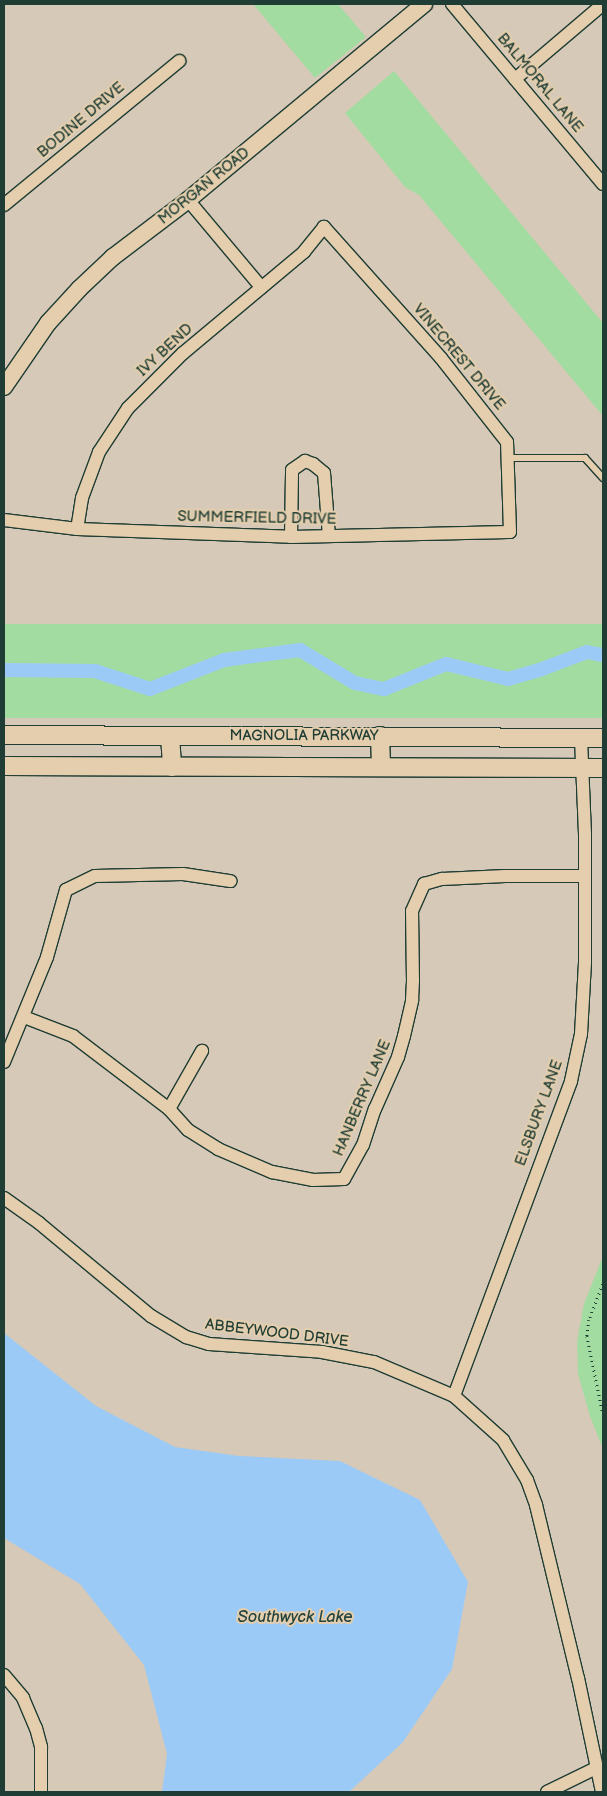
<!DOCTYPE html>
<style>
body{margin:0}
#map{position:relative;width:607px;height:1796px;overflow:hidden;background:#d6c9b7;font-family:"Balsamiq Sans",sans-serif}
div>[style]{position:absolute}
.green>*{inset:0;background:#a2dca1;transform-origin:0 0}
.water>*{inset:0;background:#9ccaf7}
.canal>*{height:14px;margin:-7px;padding:0 7px;transform-origin:7px;border-radius:7px;background:#9ccaf7}
.path>*{height:2.5px;margin-top:-1.25px;transform-origin:0;background:repeating-linear-gradient(90deg,#1f3d34 0 1px,transparent 0 5px)}
.roads{filter:drop-shadow(1px 0 #1f3d34) drop-shadow(-1px 0 #1f3d34) drop-shadow(0 1px #1f3d34) drop-shadow(0 -1px #1f3d34)}
.service>*{height:6px;margin:-3px;padding:0 3px;transform-origin:3px;border-radius:3px;background:#e4cead}
.minor>*{height:12px;margin:-6px;padding:0 6px;transform-origin:6px;border-radius:6px;background:#e4cead}
.tertiary>*{height:16px;margin:-8px;padding:0 8px;transform-origin:8px;border-radius:8px;background:#e4cead}
.secondary>*{height:18px;margin:-9px;padding:0 9px;transform-origin:9px;border-radius:9px;background:#e4cead}
span{translate:-50% -50%;white-space:nowrap;text-align:center;line-height:1.15;-webkit-text-stroke:4px #e4cead;paint-order:stroke}
.street-label{font-size:15px;color:#1f3d34}
.water-label{font-size:16px;color:#25443e;font-style:italic}
.frame{position:absolute;inset:0;border:5px solid #1f3d34;pointer-events:none}
</style>
<div id="map">
<div class="green">
<i style="clip-path:polygon(253px 4px,338px 4px,366px 37px,315px 78px)"></i>
<i style="clip-path:polygon(394px 71px,603px 323px,603px 416px,419px 195px,405px 187px,345px 113px)"></i>
<i style="left:603px;top:624px;width:94px;height:599px;rotate:90deg"></i>
<i style="clip-path:polygon(603px 1256px,603px 1449px,590px 1416px,578px 1374px,577px 1342px,584px 1304px)"></i>
</div>
<div class="water">
<i style="clip-path:polygon(4px 1333px,96px 1406px,175px 1447px,239px 1456px,340px 1461px,420px 1500px,468px 1582px,452px 1669px,403px 1742px,349px 1792px,162px 1792px,167px 1754px,144px 1665px,80px 1584px,4px 1538px)"></i>
</div>
<div class="canal">
<i style="left:4px;top:670px;width:91px;rotate:0.6deg"></i>
<i style="left:95px;top:671px;width:58px;rotate:18.1deg"></i>
<i style="left:150px;top:689px;width:79px;rotate:-21.4deg"></i>
<i style="left:224px;top:660px;width:77px;rotate:-7.5deg"></i>
<i style="left:300px;top:650px;width:64px;rotate:31deg"></i>
<i style="left:355px;top:683px;width:30px;rotate:12deg"></i>
<i style="left:384px;top:689px;width:67px;rotate:-22deg"></i>
<i style="left:446px;top:664px;width:64px;rotate:13.6deg"></i>
<i style="left:508px;top:679px;width:35px;rotate:-16deg"></i>
<i style="left:542px;top:669px;width:48px;rotate:-20.7deg"></i>
<i style="left:587px;top:652px;width:16px;rotate:11deg"></i>
</div>
<div class="path">
<i style="left:603px;top:1284px;width:39px;rotate:111deg"></i>
<i style="left:589px;top:1320px;width:16px;rotate:97deg"></i>
<i style="left:587px;top:1336px;width:80px;rotate:78.4deg"></i>
</div>
<div class="roads">
<div class="service">
<i style="left:507px;top:458px;width:78px"></i>
<i style="left:585px;top:458px;width:27px;rotate:48deg"></i>
</div>
<div class="minor">
<i style="left:452px;top:4px;width:235px;rotate:50deg"></i>
<i style="left:515px;top:79px;width:116px;rotate:-40.4deg"></i>
<i style="left:188px;top:200px;width:114px;rotate:50deg"></i>
<i style="left:4px;top:205px;width:227px;rotate:-39.4deg"></i>
<i style="left:4px;top:520px;width:74px;rotate:7deg"></i>
<i style="left:77px;top:529px;width:214px;rotate:2.1deg"></i>
<i style="left:291px;top:537px;width:219px;rotate:-1.3deg"></i>
<i style="left:510px;top:532px;width:90px;rotate:-91.9deg"></i>
<i style="left:507px;top:442px;width:107px;rotate:-128.2deg"></i>
<i style="left:441px;top:358px;width:176px;rotate:-131.8deg"></i>
<i style="left:324px;top:227px;width:32px;rotate:129deg"></i>
<i style="left:304px;top:252px;width:158px;rotate:140.1deg"></i>
<i style="left:183px;top:353px;width:78px;rotate:135deg"></i>
<i style="left:128px;top:408px;width:53px;rotate:123.4deg"></i>
<i style="left:99px;top:452px;width:49px;rotate:110.3deg"></i>
<i style="left:82px;top:498px;width:31px;rotate:99deg"></i>
<i style="left:291px;top:537px;width:67px;rotate:-89.1deg"></i>
<i style="left:292px;top:470px;width:16px;rotate:-35deg"></i>
<i style="left:305px;top:461px;width:9px;rotate:21deg"></i>
<i style="left:313px;top:464px;width:14px;rotate:39deg"></i>
<i style="left:324px;top:473px;width:63px;rotate:85.5deg"></i>
<i style="left:24px;top:1017px;width:53px;rotate:21.2deg"></i>
<i style="left:73px;top:1036px;width:121px;rotate:37.2deg"></i>
<i style="left:169px;top:1109px;width:28px;rotate:48deg"></i>
<i style="left:188px;top:1130px;width:36px;rotate:32deg"></i>
<i style="left:218px;top:1149px;width:59px;rotate:23.1deg"></i>
<i style="left:272px;top:1172px;width:42px;rotate:11deg"></i>
<i style="left:313px;top:1180px;width:31px;rotate:-2deg"></i>
<i style="left:344px;top:1179px;width:39px;rotate:-61deg"></i>
<i style="left:363px;top:1145px;width:38px;rotate:-72deg"></i>
<i style="left:375px;top:1109px;width:57px;rotate:-66.1deg"></i>
<i style="left:398px;top:1057px;width:22px;rotate:-74deg"></i>
<i style="left:404px;top:1036px;width:37px;rotate:-77deg"></i>
<i style="left:412px;top:1000px;width:19px;rotate:-87deg"></i>
<i style="left:413px;top:981px;width:70px;rotate:-90.8deg"></i>
<i style="left:412px;top:911px;width:30px;rotate:-66deg"></i>
<i style="left:424px;top:884px;width:19px;rotate:-16deg"></i>
<i style="left:442px;top:879px;width:63px;rotate:-2.7deg"></i>
<i style="left:505px;top:876px;width:80px"></i>
<i style="left:4px;top:1062px;width:113px;rotate:-67.7deg"></i>
<i style="left:47px;top:957px;width:70px;rotate:-74.2deg"></i>
<i style="left:66px;top:890px;width:32px;rotate:-26deg"></i>
<i style="left:95px;top:876px;width:88px;rotate:-1.3deg"></i>
<i style="left:183px;top:874px;width:48px;rotate:8.5deg"></i>
<i style="left:169px;top:1109px;width:67px;rotate:-60.4deg"></i>
<i style="left:4px;top:1198px;width:43px;rotate:35.5deg"></i>
<i style="left:39px;top:1223px;width:146px;rotate:39.7deg"></i>
<i style="left:151px;top:1316px;width:41px;rotate:31deg"></i>
<i style="left:186px;top:1337px;width:24px;rotate:17deg"></i>
<i style="left:209px;top:1344px;width:113px;rotate:4deg"></i>
<i style="left:322px;top:1352px;width:53px;rotate:10.9deg"></i>
<i style="left:374px;top:1362px;width:87px;rotate:23deg"></i>
<i style="left:454px;top:1396px;width:66px;rotate:41.9deg"></i>
<i style="left:503px;top:1440px;width:47px;rotate:59deg"></i>
<i style="left:527px;top:1480px;width:27px;rotate:70deg"></i>
<i style="left:536px;top:1505px;width:178px;rotate:76.4deg"></i>
<i style="left:578px;top:1678px;width:116px;rotate:78.1deg"></i>
<i style="left:454px;top:1396px;width:336px;rotate:-69.6deg"></i>
<i style="left:571px;top:1081px;width:48px;rotate:-78deg"></i>
<i style="left:581px;top:1034px;width:71px;rotate:-86.8deg"></i>
<i style="left:585px;top:963px;width:129px;rotate:-90deg"></i>
<i style="left:585px;top:834px;width:96px;rotate:-92.4deg"></i>
<i style="left:4px;top:1675px;width:30px;rotate:50deg"></i>
<i style="left:23px;top:1698px;width:33px;rotate:67deg"></i>
<i style="left:36px;top:1728px;width:20px;rotate:75deg"></i>
<i style="left:41px;top:1747px;width:45px;rotate:90deg"></i>
<i style="left:547px;top:1792px;width:55px;rotate:-26.1deg"></i>
</div>
<div class="tertiary">
<i style="left:4px;top:387px;width:78px;rotate:-55.5deg"></i>
<i style="left:48px;top:323px;width:46px;rotate:-47.6deg"></i>
<i style="left:79px;top:289px;width:47px;rotate:-43.3deg"></i>
<i style="left:113px;top:257px;width:94px;rotate:-37.2deg"></i>
<i style="left:188px;top:200px;width:307px;rotate:-39.7deg"></i>
</div>
<div class="secondary">
<i style="left:4px;top:735px;width:599px;rotate:0.29deg"></i>
<i style="left:170px;top:736px;width:31px;rotate:86deg"></i>
<i style="left:380px;top:736px;width:31px;rotate:88deg"></i>
<i style="left:4px;top:766px;width:599px;rotate:0.19deg"></i>
</div>
</div>
<div class="street-label">
<span style="left:540px;top:83px;rotate:50deg">BALMORAL LANE</span>
<span style="left:81px;top:120px;rotate:-40deg">BODINE DRIVE</span>
<span style="left:204px;top:186px;rotate:-39deg">MORGAN ROAD</span>
<span style="left:165px;top:350px;rotate:-43deg">IVY BEND</span>
<span style="left:459px;top:357px;rotate:50deg">VINECREST DRIVE</span>
<span style="left:257px;top:518px;rotate:1deg">SUMMERFIELD DRIVE</span>
<span style="left:304px;top:736px">MAGNOLIA PARKWAY</span>
<span style="left:362px;top:1098px;rotate:-67deg">HANBERRY LANE</span>
<span style="left:539px;top:1113px;rotate:-70deg">ELSBURY LANE</span>
<span style="left:277px;top:1333px;rotate:7deg">ABBEYWOOD DRIVE</span>
</div>
<div class="water-label">
<span style="left:295px;top:1618px">Southwyck Lake</span>
</div>
<div class="frame"></div>
</div>
